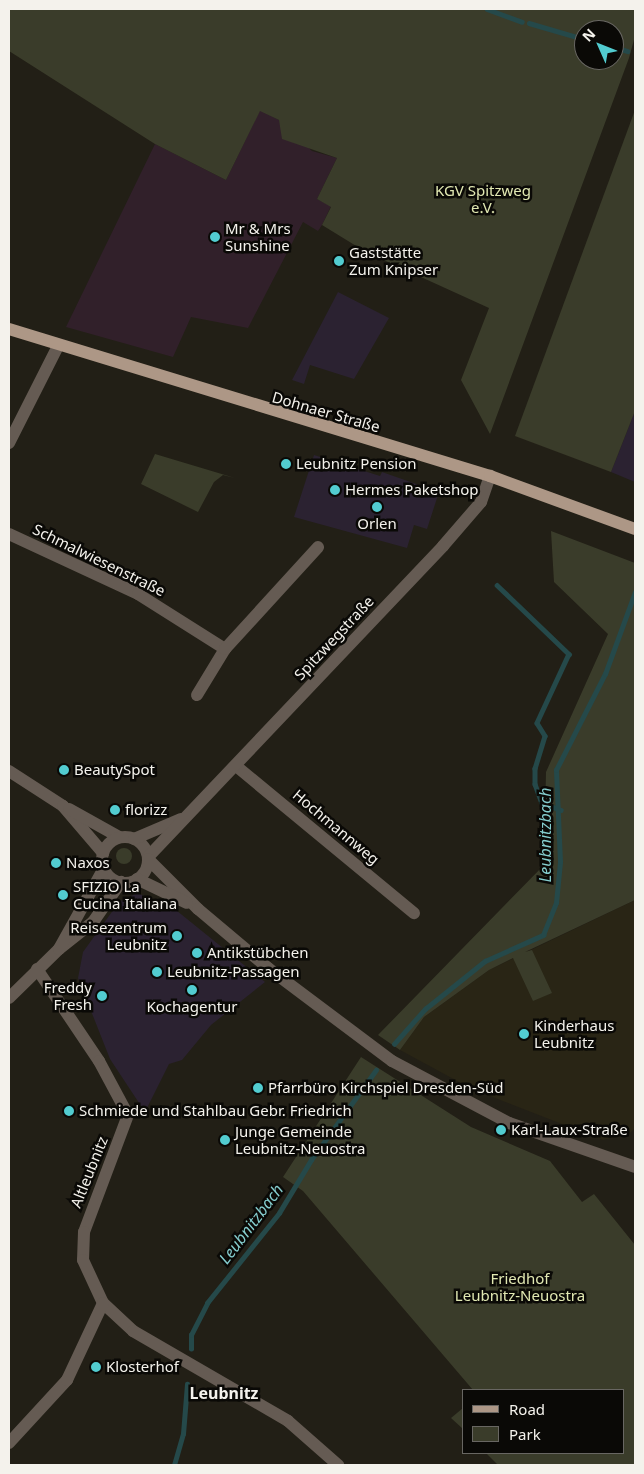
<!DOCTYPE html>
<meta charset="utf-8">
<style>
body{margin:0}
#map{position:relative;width:644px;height:1474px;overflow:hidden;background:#221f16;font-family:"Noto Sans",sans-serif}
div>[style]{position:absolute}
.commercial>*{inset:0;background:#2b2231}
.industrial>*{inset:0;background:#31202a}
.built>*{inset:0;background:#292515}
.green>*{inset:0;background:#3a3c2a}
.round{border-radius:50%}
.stream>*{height:4.5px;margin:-2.25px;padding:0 2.25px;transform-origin:2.25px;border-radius:2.25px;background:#25494a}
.minor>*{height:12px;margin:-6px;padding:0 6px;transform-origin:6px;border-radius:6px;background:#655b53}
.minor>.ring{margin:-6px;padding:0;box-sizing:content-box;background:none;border:12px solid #655b53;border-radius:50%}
.major>*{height:12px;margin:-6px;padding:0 6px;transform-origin:6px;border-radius:6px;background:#ad9786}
.dots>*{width:14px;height:14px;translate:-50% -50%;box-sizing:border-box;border:2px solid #0a0906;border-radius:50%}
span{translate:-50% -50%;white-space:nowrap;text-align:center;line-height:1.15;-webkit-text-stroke:5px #0a0906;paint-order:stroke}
.park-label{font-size:15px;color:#e1e8b2}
.poi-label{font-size:15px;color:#f4f2ec}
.left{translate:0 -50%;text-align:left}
.right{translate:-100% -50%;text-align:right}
.street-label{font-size:15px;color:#f4f2ec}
.water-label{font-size:16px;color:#85cdce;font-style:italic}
.neighbourhood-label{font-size:16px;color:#f4f2ec;font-weight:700}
.frame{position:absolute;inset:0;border:10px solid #f4f2ec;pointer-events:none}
.legend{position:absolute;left:462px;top:1389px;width:162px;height:65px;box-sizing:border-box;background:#0a0906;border:1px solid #686662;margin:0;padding:6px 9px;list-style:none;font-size:15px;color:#f4f2ec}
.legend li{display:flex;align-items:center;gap:10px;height:25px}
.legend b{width:25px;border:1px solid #686662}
.north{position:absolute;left:574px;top:20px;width:50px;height:50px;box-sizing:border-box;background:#0a0906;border:1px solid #686662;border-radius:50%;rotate:314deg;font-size:14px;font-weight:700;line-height:20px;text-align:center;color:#f4f2ec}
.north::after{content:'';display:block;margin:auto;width:18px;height:22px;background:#52ccd0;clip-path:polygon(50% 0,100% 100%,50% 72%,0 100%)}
</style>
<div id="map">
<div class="commercial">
<i style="clip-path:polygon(338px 292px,389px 318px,354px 379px,310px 365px,304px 384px,292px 380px)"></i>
<i style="clip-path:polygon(635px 411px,635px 482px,611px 472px)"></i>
<i style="clip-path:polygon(314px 455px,380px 476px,382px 472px,439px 492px,427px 529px,414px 525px,407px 548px,294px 517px)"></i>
<i style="clip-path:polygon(137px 893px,171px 906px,265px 982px,211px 1025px,182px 1060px,169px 1064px,145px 1112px,110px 1059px,78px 978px,83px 952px,119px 902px)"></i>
</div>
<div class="industrial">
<i style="clip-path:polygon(260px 110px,279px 120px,312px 151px,337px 158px,317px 199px,331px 206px,322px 225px,318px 231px,303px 222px,248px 328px,191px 317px,173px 357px,66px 327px,155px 144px,226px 180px)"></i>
</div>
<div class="built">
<i style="clip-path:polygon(635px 900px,635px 1128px,630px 1133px,603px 1140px,472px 1089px,400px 1050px,424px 1017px,489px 970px)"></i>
</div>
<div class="green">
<i style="clip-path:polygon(evenodd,9px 9px,635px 9px,635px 36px,629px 58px,490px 434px,461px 380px,489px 308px,366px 252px,322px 225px,331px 207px,317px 199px,337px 158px,282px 139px,279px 120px,260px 111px,226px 180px,155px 144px,9px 51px,9px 9px,584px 30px,614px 30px,614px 60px,584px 60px,584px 30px)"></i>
<i style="clip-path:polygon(635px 110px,635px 411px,611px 472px,515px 436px)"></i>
<i style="clip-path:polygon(155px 454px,235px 478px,223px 475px,214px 482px,198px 512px,141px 484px)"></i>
<i style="clip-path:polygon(551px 531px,635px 563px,635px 900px,525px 952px,532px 950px,552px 993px,533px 1001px,513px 958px,489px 970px,424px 1017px,400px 1050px,378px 1035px,544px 865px,546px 772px,608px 634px,554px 582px)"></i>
<i class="round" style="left:116px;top:848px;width:16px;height:16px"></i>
<i style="clip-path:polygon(361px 1057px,471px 1127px,550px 1161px,582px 1202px,594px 1194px,635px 1245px,635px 1465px,498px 1465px,486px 1453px,623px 1453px,623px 1390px,473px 1390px,303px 1191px,283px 1177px)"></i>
<i style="clip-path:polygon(463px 1408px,463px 1429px,451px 1418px)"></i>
</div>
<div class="stream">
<i style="left:487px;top:9px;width:37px;rotate:20deg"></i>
<i style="left:529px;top:23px;width:57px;rotate:16.2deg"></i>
<i style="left:614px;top:47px;width:14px;rotate:17deg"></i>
<i style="left:497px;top:585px;width:100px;rotate:43.8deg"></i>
<i style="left:569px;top:654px;width:76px;rotate:114.9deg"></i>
<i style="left:537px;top:723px;width:15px;rotate:58deg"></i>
<i style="left:545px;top:736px;width:34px;rotate:107deg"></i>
<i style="left:535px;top:768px;width:16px;rotate:90deg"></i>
<i style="left:535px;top:784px;width:20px;rotate:70deg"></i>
<i style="left:542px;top:803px;width:20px;rotate:20deg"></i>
<i style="left:394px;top:1044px;width:47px;rotate:-48.5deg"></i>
<i style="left:425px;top:1009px;width:77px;rotate:-38.7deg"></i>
<i style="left:485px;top:961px;width:64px;rotate:-24.1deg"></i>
<i style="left:543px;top:935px;width:35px;rotate:-68deg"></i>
<i style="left:556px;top:903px;width:41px;rotate:-84.4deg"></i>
<i style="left:560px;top:862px;width:92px;rotate:-92.5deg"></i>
<i style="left:556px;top:770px;width:108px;rotate:-63deg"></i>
<i style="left:605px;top:674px;width:87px;rotate:-69.9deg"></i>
<i style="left:191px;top:1349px;width:14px;rotate:-90deg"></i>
<i style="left:191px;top:1335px;width:36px;rotate:-63deg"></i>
<i style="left:207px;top:1303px;width:115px;rotate:-51.3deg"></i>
<i style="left:279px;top:1213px;width:62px;rotate:-58.9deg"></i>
<i style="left:311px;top:1160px;width:111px;rotate:-54.2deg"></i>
<i style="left:174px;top:1465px;width:32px;rotate:-74deg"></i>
<i style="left:183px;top:1434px;width:50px;rotate:-85.4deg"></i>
</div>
<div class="minor">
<i style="left:9px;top:443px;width:109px;rotate:-63.2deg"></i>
<i style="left:9px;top:534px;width:142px;rotate:24.9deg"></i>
<i style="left:138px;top:594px;width:103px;rotate:32.3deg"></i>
<i style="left:197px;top:695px;width:54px;rotate:-58.7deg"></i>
<i style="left:225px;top:649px;width:138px;rotate:-47.6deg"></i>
<i style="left:236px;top:766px;width:231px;rotate:39.6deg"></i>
<i style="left:9px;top:771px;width:64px;rotate:32.9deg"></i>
<i style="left:63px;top:806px;width:62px;rotate:49.6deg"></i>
<i style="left:69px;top:809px;width:57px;rotate:29.2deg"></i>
<i class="ring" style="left:102px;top:837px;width:34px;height:34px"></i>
<i style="left:134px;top:839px;width:51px;rotate:-23.1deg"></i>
<i style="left:148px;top:857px;width:429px;rotate:-46.5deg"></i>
<i style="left:443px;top:546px;width:58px;rotate:-49.2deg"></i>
<i style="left:481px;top:502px;width:28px;rotate:-71deg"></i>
<i style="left:148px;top:859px;width:71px;rotate:45deg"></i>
<i style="left:198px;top:909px;width:92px;rotate:40.1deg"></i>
<i style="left:268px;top:968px;width:155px;rotate:36.9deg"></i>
<i style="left:392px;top:1061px;width:132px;rotate:27.9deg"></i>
<i style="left:509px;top:1123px;width:133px;rotate:19.2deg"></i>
<i style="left:137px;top:879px;width:55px;rotate:25.6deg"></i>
<i style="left:59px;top:949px;width:43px;rotate:-38.5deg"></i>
<i style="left:93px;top:922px;width:49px;rotate:-55deg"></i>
<i style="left:37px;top:969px;width:111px;rotate:56deg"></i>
<i style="left:99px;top:1061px;width:61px;rotate:61.8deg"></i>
<i style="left:128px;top:1115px;width:125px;rotate:110.6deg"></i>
<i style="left:84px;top:1232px;width:28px;rotate:92deg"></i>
<i style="left:83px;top:1260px;width:47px;rotate:65.1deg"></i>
<i style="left:103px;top:1303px;width:41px;rotate:43deg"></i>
<i style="left:133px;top:1331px;width:179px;rotate:30.1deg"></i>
<i style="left:288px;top:1421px;width:67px;rotate:41.3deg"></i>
<i style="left:9px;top:998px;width:70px;rotate:-44.4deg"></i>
<i style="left:59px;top:949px;width:93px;rotate:-60.9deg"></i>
<i style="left:9px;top:1443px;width:86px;rotate:-47.4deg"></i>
<i style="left:67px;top:1380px;width:85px;rotate:-64.9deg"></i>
</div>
<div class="major">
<i style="left:9px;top:329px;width:503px;rotate:16.99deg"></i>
<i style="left:490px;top:476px;width:154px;rotate:20.1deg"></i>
</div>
<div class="dots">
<i style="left:215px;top:237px;background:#52ccd0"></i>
<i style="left:339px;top:261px;background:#52ccd0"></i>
<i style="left:286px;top:464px;background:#52ccd0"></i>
<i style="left:335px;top:490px;background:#52ccd0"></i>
<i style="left:377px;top:507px;background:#52ccd0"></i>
<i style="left:64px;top:770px;background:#52ccd0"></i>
<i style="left:115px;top:810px;background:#52ccd0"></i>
<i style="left:56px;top:863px;background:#52ccd0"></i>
<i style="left:63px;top:895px;background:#52ccd0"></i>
<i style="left:177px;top:936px;background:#52ccd0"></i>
<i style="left:197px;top:953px;background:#52ccd0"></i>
<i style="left:157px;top:972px;background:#52ccd0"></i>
<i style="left:192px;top:990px;background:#52ccd0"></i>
<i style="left:102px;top:996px;background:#52ccd0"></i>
<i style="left:524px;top:1034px;background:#52ccd0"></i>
<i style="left:258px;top:1088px;background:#52ccd0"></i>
<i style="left:69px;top:1111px;background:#52ccd0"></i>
<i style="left:501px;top:1130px;background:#52ccd0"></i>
<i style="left:225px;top:1140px;background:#52ccd0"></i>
<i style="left:96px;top:1367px;background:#52ccd0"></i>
</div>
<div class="park-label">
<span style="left:483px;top:199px">KGV Spitzweg<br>e.V.</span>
<span style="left:520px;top:1287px">Friedhof<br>Leubnitz-Neuostra</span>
</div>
<div class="poi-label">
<span class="left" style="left:225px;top:237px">Mr &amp; Mrs<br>Sunshine</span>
<span class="left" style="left:349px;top:261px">Gaststätte<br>Zum Knipser</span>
<span class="left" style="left:296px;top:464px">Leubnitz Pension</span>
<span class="left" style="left:345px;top:490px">Hermes Paketshop</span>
<span style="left:377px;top:524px">Orlen</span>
<span class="left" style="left:74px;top:770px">BeautySpot</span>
<span class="left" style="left:125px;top:810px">florizz</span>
<span class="left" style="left:66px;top:863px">Naxos</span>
<span class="left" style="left:73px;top:895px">SFIZIO La<br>Cucina Italiana</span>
<span class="right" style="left:167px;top:936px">Reisezentrum<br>Leubnitz</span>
<span class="left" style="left:207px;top:953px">Antikstübchen</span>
<span class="left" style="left:167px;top:972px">Leubnitz-Passagen</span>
<span class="right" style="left:92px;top:996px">Freddy<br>Fresh</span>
<span style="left:192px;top:1007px">Kochagentur</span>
<span class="left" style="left:534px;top:1034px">Kinderhaus<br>Leubnitz</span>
<span class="left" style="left:268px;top:1088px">Pfarrbüro Kirchspiel Dresden-Süd</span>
<span class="left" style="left:79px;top:1111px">Schmiede und Stahlbau Gebr. Friedrich</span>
<span class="left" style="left:511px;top:1130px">Karl-Laux-Straße</span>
<span class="left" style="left:235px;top:1140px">Junge Gemeinde<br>Leubnitz-Neuostra</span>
<span class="left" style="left:106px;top:1367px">Klosterhof</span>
</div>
<div class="street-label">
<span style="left:326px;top:412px;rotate:16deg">Dohnaer Straße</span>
<span style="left:99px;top:560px;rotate:26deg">Schmalwiesenstraße</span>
<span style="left:334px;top:638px;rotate:-47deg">Spitzwegstraße</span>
<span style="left:336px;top:827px;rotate:40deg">Hochmannweg</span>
<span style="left:89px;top:1172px;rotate:-68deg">Altleubnitz</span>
</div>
<div class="water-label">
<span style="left:545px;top:835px;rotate:-90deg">Leubnitzbach</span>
<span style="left:251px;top:1224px;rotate:-53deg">Leubnitzbach</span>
</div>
<div class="neighbourhood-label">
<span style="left:224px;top:1393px">Leubnitz</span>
</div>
<div class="frame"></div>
<ul class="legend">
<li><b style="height:6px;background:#ad9786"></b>Road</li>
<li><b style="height:14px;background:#3a3c2a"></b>Park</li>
</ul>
<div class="north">N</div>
</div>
